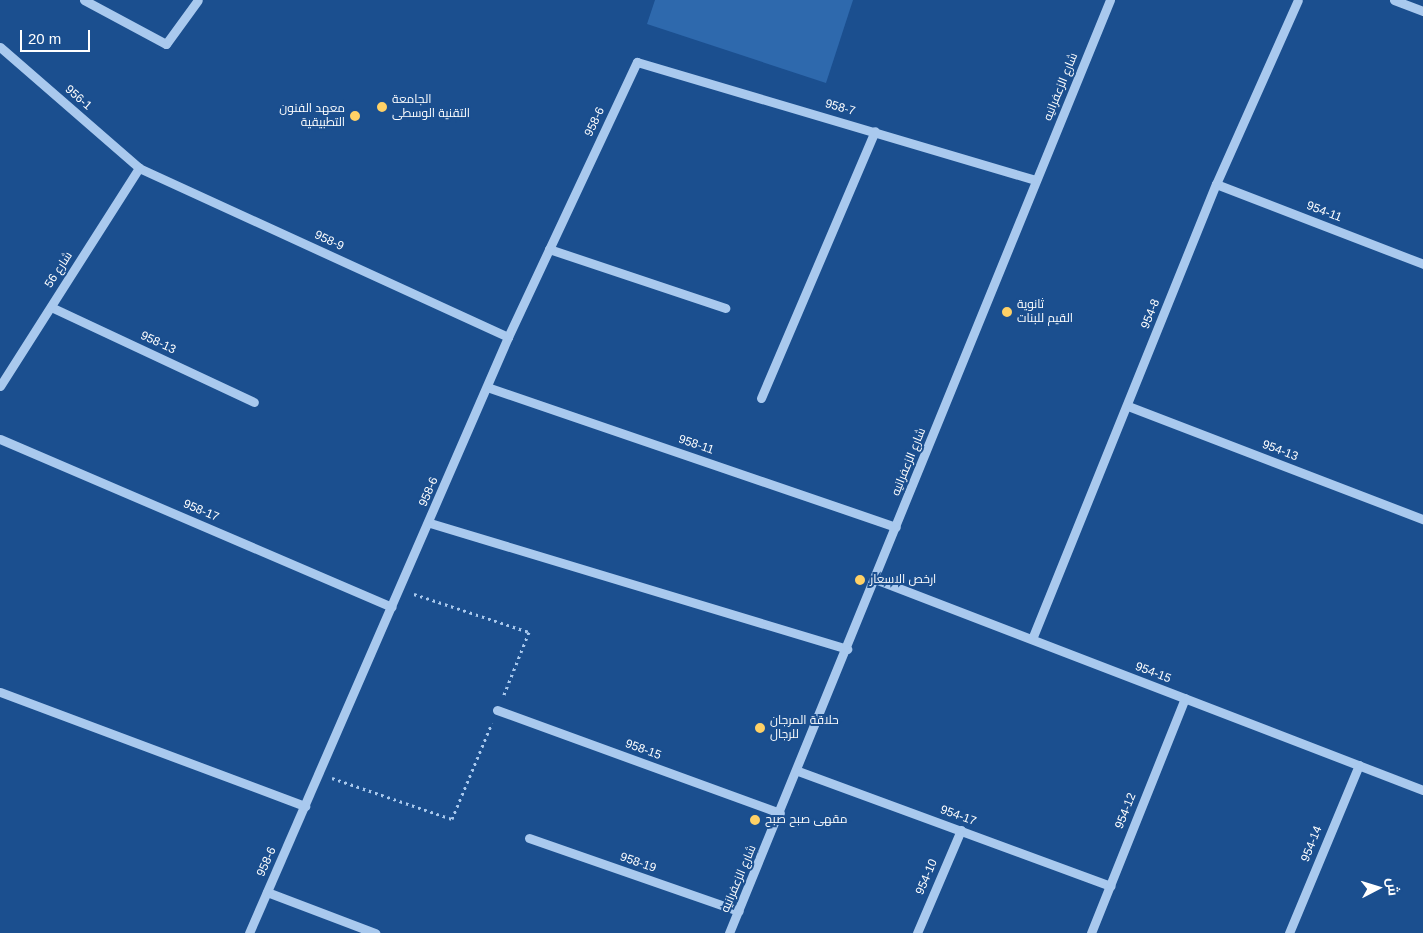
<!DOCTYPE html>
<meta charset="utf-8">
<style>
body{margin:0}
#map{position:relative;width:1423px;height:933px;overflow:hidden;background:#1b4f8f;font-family:Helvetica,Cairo,sans-serif}
div>[style]{position:absolute}
.green>*{inset:0;background:#2e69ad}
.path>*{height:3px;margin-top:-1.5px;transform-origin:0;background:repeating-linear-gradient(90deg,#a9c9ee 0 2.5px,transparent 0 6.5px)}
.minor>*{height:9px;margin:-4.5px;padding:0 4.5px;transform-origin:4.5px;border-radius:4.5px;background:#a9c9ee}
.dots>*{width:14px;height:14px;translate:-50% -50%;box-sizing:border-box;border:2px solid #1b4f8f;border-radius:50%}
span{translate:-50% -50%;white-space:nowrap;text-align:center;line-height:1.15;-webkit-text-stroke:4px #1b4f8f;paint-order:stroke}
.street-label{font-size:12px;color:#fff}
.poi-label{font-size:12px;color:#fff}
.left{translate:0 -50%;text-align:left}
.right{translate:-100% -50%;text-align:right}
.north{position:absolute;left:1353px;top:863px;width:50px;height:50px;-webkit-text-stroke:4px #1b4f8f;paint-order:stroke;rotate:85deg;font-size:14px;font-weight:700;line-height:20px;text-align:center;color:#fff}
.north::after{content:'';display:block;margin:auto;width:18px;height:22px;background:#fff;clip-path:polygon(50% 0,100% 100%,50% 72%,0 100%)}
.scale{position:absolute;left:20px;top:30px;width:70px;height:22px;box-sizing:border-box;border:2px solid #fff;border-top:0;padding-left:6px;font-size:15px;line-height:18px;white-space:nowrap;color:#fff;-webkit-text-stroke:4px #1b4f8f;paint-order:stroke}
</style>
<div id="map">
<div class="green">
<i style="clip-path:polygon(655px 0,853px 0,826px 83px,647px 24px)"></i>
</div>
<div class="path">
<i style="left:414px;top:594px;width:121px;rotate:18.3deg"></i>
<i style="left:529px;top:632px;width:70px;rotate:111.8deg"></i>
<i style="left:332px;top:778px;width:127px;rotate:18.9deg"></i>
<i style="left:452px;top:819px;width:104px;rotate:-67.4deg"></i>
</div>
<div class="minor">
<i style="left:84px;top:0;width:93px;rotate:28.2deg"></i>
<i style="left:166px;top:44px;width:54px;rotate:-54deg"></i>
<i style="left:1394px;top:0;width:31px;rotate:21deg"></i>
<i style="left:0;top:47px;width:184px;rotate:41deg"></i>
<i style="left:139px;top:168px;width:406px;rotate:24.6deg"></i>
<i style="left:1216px;top:184px;width:222px;rotate:21.1deg"></i>
<i style="left:549px;top:249px;width:186px;rotate:18.5deg"></i>
<i style="left:51px;top:307px;width:224px;rotate:25.1deg"></i>
<i style="left:0;top:386px;width:259px;rotate:-57.5deg"></i>
<i style="left:487px;top:387px;width:432px;rotate:18.9deg"></i>
<i style="left:761px;top:398px;width:290px;rotate:-66.9deg"></i>
<i style="left:1128px;top:406px;width:316px;rotate:21deg"></i>
<i style="left:0;top:439px;width:426px;rotate:23.2deg"></i>
<i style="left:430px;top:523px;width:436px;rotate:16.8deg"></i>
<i style="left:875px;top:579px;width:587px;rotate:21.06deg"></i>
<i style="left:1032px;top:639px;width:491px;rotate:-68deg"></i>
<i style="left:1216px;top:184px;width:201px;rotate:-66deg"></i>
<i style="left:0;top:692px;width:326px;rotate:20.5deg"></i>
<i style="left:497px;top:710px;width:301px;rotate:20deg"></i>
<i style="left:798px;top:771px;width:333px;rotate:20.2deg"></i>
<i style="left:529px;top:838px;width:222px;rotate:19.2deg"></i>
<i style="left:267px;top:892px;width:116px;rotate:20.8deg"></i>
<i style="left:249px;top:933px;width:650px;rotate:-66.51deg"></i>
<i style="left:508px;top:337px;width:304px;rotate:-64.9deg"></i>
<i style="left:637px;top:62px;width:416px;rotate:16.5deg"></i>
<i style="left:729px;top:933px;width:1008px;rotate:-67.79deg"></i>
<i style="left:917px;top:933px;width:112px;rotate:-66.9deg"></i>
<i style="left:1091px;top:933px;width:253px;rotate:-68.2deg"></i>
<i style="left:1289px;top:933px;width:182px;rotate:-67.4deg"></i>
</div>
<div class="dots">
<i style="left:382px;top:107px;background:#ffd166"></i>
<i style="left:355px;top:116px;background:#ffd166"></i>
<i style="left:1007px;top:312px;background:#ffd166"></i>
<i style="left:860px;top:580px;background:#ffd166"></i>
<i style="left:760px;top:728px;background:#ffd166"></i>
<i style="left:755px;top:820px;background:#ffd166"></i>
</div>
<div class="street-label">
<span style="left:1061px;top:87px;rotate:-68deg">شارع الزعفرانيه</span>
<span style="left:78px;top:98px;rotate:41deg">956-1</span>
<span style="left:840px;top:108px;rotate:16deg">958-7</span>
<span style="left:595px;top:122px;rotate:-65deg">958-6</span>
<span style="left:1324px;top:212px;rotate:21deg">954-11</span>
<span style="left:329px;top:241px;rotate:25deg">958-9</span>
<span style="left:59px;top:270px;rotate:-57deg">شارع 56</span>
<span style="left:1151px;top:314px;rotate:-68deg">954-8</span>
<span style="left:158px;top:343px;rotate:25deg">958-13</span>
<span style="left:696px;top:445px;rotate:19deg">958-11</span>
<span style="left:1280px;top:451px;rotate:21deg">954-13</span>
<span style="left:909px;top:462px;rotate:-68deg">شارع الزعفرانيه</span>
<span style="left:429px;top:492px;rotate:-67deg">958-6</span>
<span style="left:201px;top:511px;rotate:23deg">958-17</span>
<span style="left:1153px;top:673px;rotate:21deg">954-15</span>
<span style="left:643px;top:750px;rotate:20deg">958-15</span>
<span style="left:1126px;top:811px;rotate:-68deg">954-12</span>
<span style="left:958px;top:816px;rotate:20deg">954-17</span>
<span style="left:1312px;top:844px;rotate:-68deg">954-14</span>
<span style="left:267px;top:862px;rotate:-66deg">958-6</span>
<span style="left:638px;top:863px;rotate:19deg">958-19</span>
<span style="left:927px;top:877px;rotate:-67deg">954-10</span>
<span style="left:739px;top:879px;rotate:-67deg">شارع الزعفرانيه</span>
</div>
<div class="poi-label">
<span class="left" style="left:392px;top:107px">الجامعة<br>التقنية الوسطى</span>
<span class="right" style="left:345px;top:116px">معهد الفنون<br>التطبيقية</span>
<span class="left" style="left:1017px;top:312px">ثانوية<br>القيم للبنات</span>
<span class="left" style="left:870px;top:580px">ارخص الاسعار</span>
<span class="left" style="left:770px;top:728px">حلاقة المرجان<br>للرجال</span>
<span class="left" style="left:765px;top:820px">مقهى صبح صبح</span>
</div>
<div class="north">ش</div>
<div class="scale">20 m</div>
</div>
